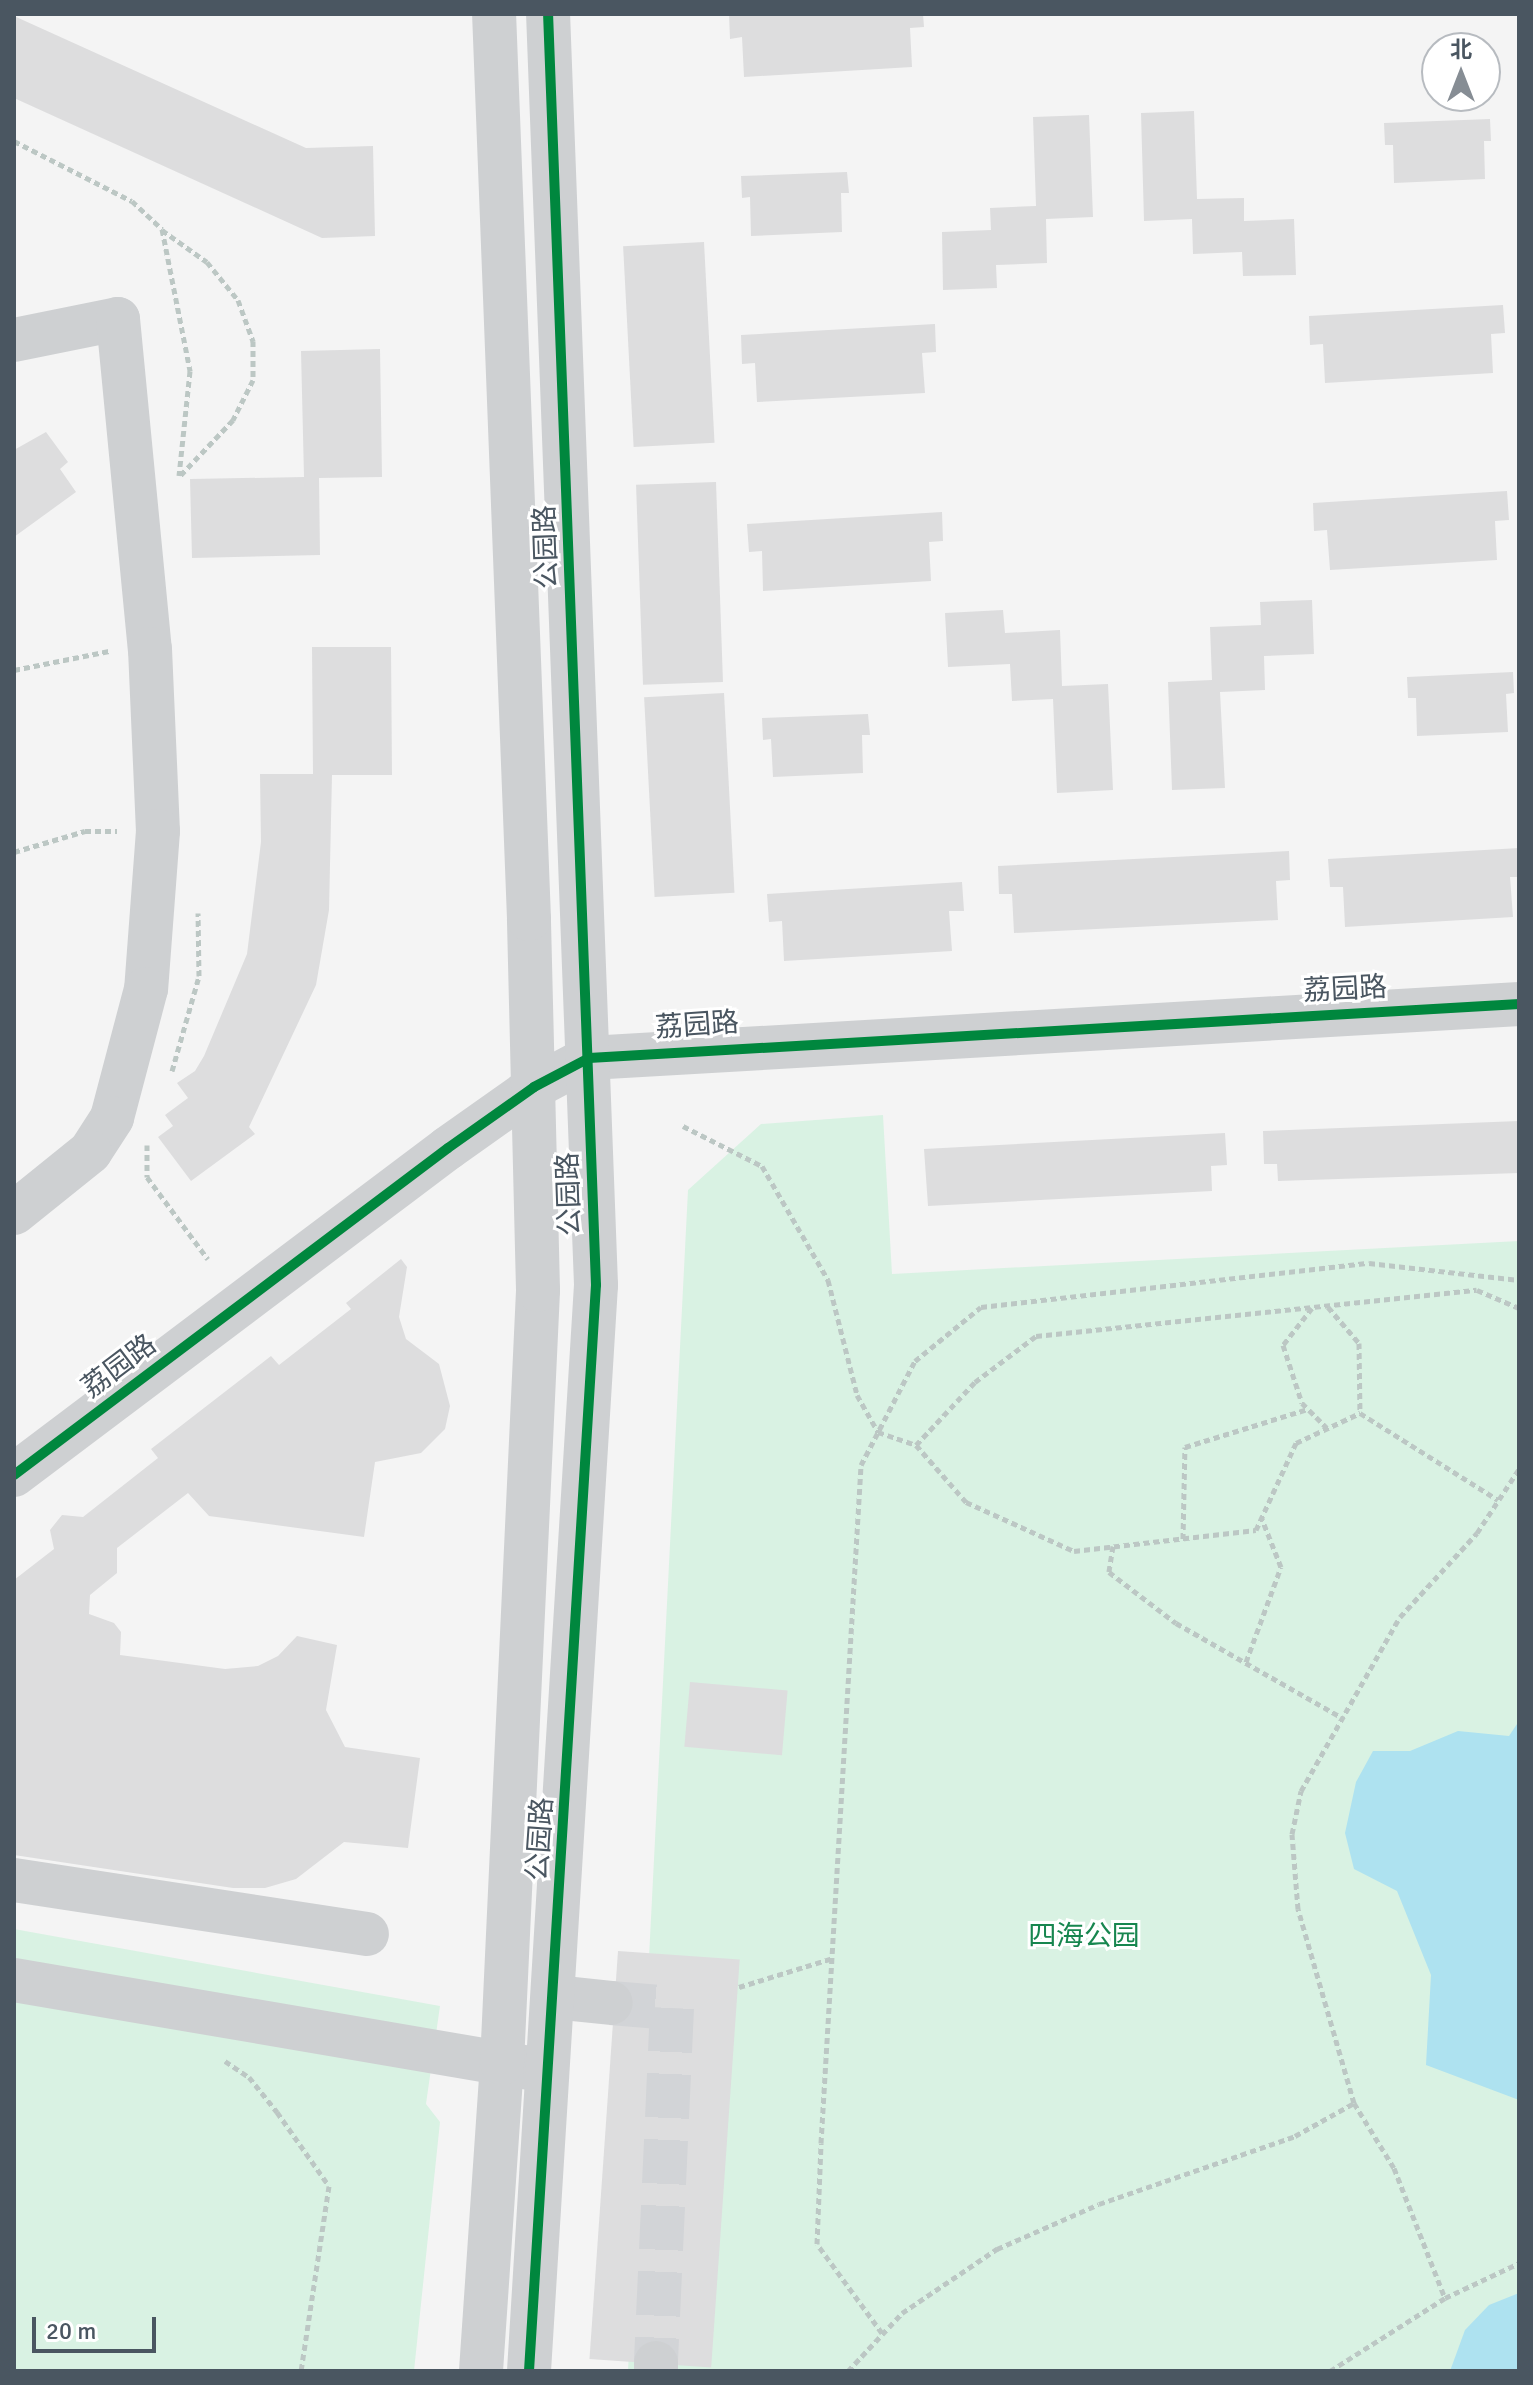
<!DOCTYPE html>
<meta charset="utf-8">
<style>
body{margin:0}
#map{position:relative;width:1533px;height:2385px;overflow:hidden;background:#f4f4f4;font-family:Signika,"Noto Sans SC",sans-serif}
div>[style]{position:absolute}
.green>*{inset:0;background:#d9f2e3}
.water>*{inset:0;background:#aee2f0}
.building>*{inset:0;background:#ddddde;transform-origin:0 0}
.minor-tunnel>*{height:44px;margin-top:-22px;transform-origin:0;background:repeating-linear-gradient(90deg,#d2d4d7 0 44px,transparent 0 66px)}
.path>*{height:5px;margin-top:-2.5px;transform-origin:0;background:repeating-linear-gradient(90deg,#bcc7c4 0 6px,transparent 0 10px)}
.minor>*{height:44px;margin:-22px;padding:0 22px;transform-origin:22px;border-radius:22px;background:#ced0d2}
.cycleway>*{height:10px;margin:-5px;padding:0 5px;transform-origin:5px;border-radius:5px;background:#00873e}
span{translate:-50% -50%;white-space:nowrap;text-align:center;line-height:1.15;-webkit-text-stroke:6px #fff;paint-order:stroke}
.street-label{font-size:28px;color:#4a5661}
.park-label{font-size:28px;color:#17864f}
.frame{position:absolute;inset:0;border:16px solid #4a5661;pointer-events:none}
.north{position:absolute;left:1421px;top:32px;width:80px;height:80px;box-sizing:border-box;background:#fff;border:2px solid #b7bbc0;border-radius:50%;rotate:0deg;font-size:22px;font-weight:700;line-height:32px;text-align:center;color:#4a5661}
.north::after{content:'';display:block;margin:auto;width:28px;height:36px;background:#868d94;clip-path:polygon(50% 0,100% 100%,50% 72%,0 100%)}
.scale{position:absolute;left:32px;top:2317px;width:124px;height:36px;box-sizing:border-box;border:4px solid #4a5661;border-top:0;padding-left:10px;font-size:24px;line-height:28px;white-space:nowrap;color:#4a5661;-webkit-text-stroke:6px #fff;paint-order:stroke}
</style>
<div id="map">
<div class="green">
<i style="clip-path:polygon(883px 1115px,892px 1274px,1519px 1241px,1519px 2371px,628px 2371px,688px 1190px,761px 1124px)"></i>
<i style="clip-path:polygon(14px 1929px,440px 2006px,426px 2104px,440px 2122px,414px 2371px,14px 2371px)"></i>
</div>
<div class="water">
<i style="clip-path:polygon(1519px 1721px,1519px 2100px,1426px 2065px,1431px 1975px,1397px 1891px,1354px 1869px,1345px 1833px,1356px 1782px,1373px 1751px,1410px 1751px,1458px 1731px,1509px 1736px)"></i>
<i style="clip-path:polygon(1519px 2293px,1519px 2371px,1450px 2371px,1465px 2330px,1489px 2305px)"></i>
</div>
<div class="building">
<i style="clip-path:polygon(729px 14px,923px 14px,924px 27px,910px 28px,912px 67px,744px 77px,742px 37px,730px 39px)"></i>
<i style="clip-path:polygon(14px 16px,306px 148px,373px 146px,375px 236px,322px 238px,14px 98px)"></i>
<i style="clip-path:polygon(1194px 111px,1197px 199px,1244px 198px,1244px 221px,1294px 219px,1296px 275px,1243px 276px,1242px 252px,1193px 254px,1192px 219px,1144px 221px,1141px 113px)"></i>
<i style="clip-path:polygon(1089px 115px,1093px 217px,1046px 219px,1047px 263px,996px 265px,997px 288px,943px 290px,942px 232px,991px 230px,990px 208px,1036px 206px,1033px 117px)"></i>
<i style="clip-path:polygon(1490px 119px,1491px 141px,1484px 141px,1485px 179px,1394px 183px,1393px 145px,1385px 145px,1384px 123px)"></i>
<i style="clip-path:polygon(847px 172px,849px 193px,841px 193px,842px 232px,751px 236px,750px 197px,742px 198px,741px 176px)"></i>
<i style="left:704px;top:242px;width:201px;height:81px;rotate:87deg"></i>
<i style="clip-path:polygon(1503px 305px,1505px 333px,1491px 334px,1493px 373px,1325px 383px,1323px 344px,1310px 345px,1309px 316px)"></i>
<i style="clip-path:polygon(935px 324px,936px 352px,922px 353px,925px 393px,757px 402px,755px 363px,742px 364px,741px 335px)"></i>
<i style="clip-path:polygon(380px 349px,382px 477px,319px 478px,320px 555px,192px 558px,190px 479px,304px 477px,301px 351px)"></i>
<i style="clip-path:polygon(46px 432px,68px 462px,60px 469px,76px 492px,14px 537px,14px 450px)"></i>
<i style="left:716px;top:482px;width:200px;height:80px;rotate:88deg"></i>
<i style="clip-path:polygon(1507px 491px,1509px 520px,1495px 521px,1497px 560px,1330px 570px,1327px 530px,1314px 531px,1313px 503px)"></i>
<i style="clip-path:polygon(942px 512px,943px 541px,929px 542px,931px 581px,763px 591px,762px 551px,749px 552px,747px 524px)"></i>
<i style="clip-path:polygon(1312px 600px,1314px 654px,1264px 656px,1265px 690px,1220px 692px,1225px 788px,1172px 790px,1168px 682px,1212px 680px,1210px 627px,1261px 625px,1260px 602px)"></i>
<i style="clip-path:polygon(1003px 610px,1005px 633px,1060px 630px,1062px 686px,1108px 684px,1113px 790px,1057px 793px,1053px 699px,1012px 701px,1010px 664px,948px 667px,945px 613px)"></i>
<i style="clip-path:polygon(312px 647px,391px 647px,392px 775px,332px 775px,329px 910px,316px 985px,249px 1127px,255px 1134px,191px 1181px,158px 1137px,173px 1126px,165px 1115px,188px 1098px,177px 1083px,195px 1071px,204px 1056px,247px 954px,261px 842px,260px 774px,313px 774px)"></i>
<i style="clip-path:polygon(1513px 672px,1514px 693px,1506px 694px,1508px 732px,1417px 736px,1416px 698px,1408px 698px,1407px 677px)"></i>
<i style="left:724px;top:693px;width:200px;height:80px;rotate:87deg"></i>
<i style="clip-path:polygon(868px 714px,870px 735px,862px 735px,863px 773px,773px 777px,771px 739px,763px 740px,762px 718px)"></i>
<i style="clip-path:polygon(1519px 848px,1519px 877px,1510px 877px,1513px 917px,1345px 927px,1343px 887px,1330px 887px,1328px 859px)"></i>
<i style="clip-path:polygon(1289px 851px,1290px 880px,1276px 881px,1278px 920px,1014px 933px,1012px 894px,999px 894px,998px 866px)"></i>
<i style="clip-path:polygon(962px 882px,964px 911px,949px 911px,952px 951px,784px 961px,782px 921px,769px 922px,767px 894px)"></i>
<i style="clip-path:polygon(1519px 1121px,1519px 1173px,1278px 1181px,1277px 1164px,1264px 1164px,1263px 1131px)"></i>
<i style="clip-path:polygon(1225px 1133px,1227px 1165px,1211px 1166px,1212px 1191px,928px 1206px,924px 1149px)"></i>
<i style="clip-path:polygon(401px 1259px,407px 1267px,399px 1317px,406px 1339px,439px 1364px,450px 1406px,445px 1429px,421px 1453px,375px 1462px,364px 1537px,209px 1516px,188px 1493px,117px 1548px,117px 1573px,90px 1595px,89px 1614px,114px 1623px,121px 1632px,120px 1655px,225px 1669px,258px 1666px,278px 1656px,297px 1636px,337px 1645px,326px 1710px,345px 1747px,420px 1758px,408px 1848px,344px 1842px,296px 1879px,265px 1888px,233px 1888px,14px 1855px,14px 1580px,54px 1549px,50px 1530px,62px 1515px,83px 1517px,158px 1458px,151px 1449px,271px 1356px,279px 1365px,351px 1309px,346px 1303px)"></i>
<i style="left:690px;top:1682px;width:98px;height:65px;rotate:5deg"></i>
<i style="left:618px;top:1951px;width:122px;height:409px;rotate:4deg"></i>
</div>
<div class="minor-tunnel">
<i style="left:611px;top:2003px;width:61px;rotate:4.7deg"></i>
<i style="left:672px;top:2008px;width:355px;rotate:92.6deg"></i>
</div>
<div class="path">
<i style="left:14px;top:141px;width:132px;rotate:27deg"></i>
<i style="left:132px;top:201px;width:41px;rotate:43deg"></i>
<i style="left:162px;top:229px;width:145px;rotate:78.8deg"></i>
<i style="left:190px;top:371px;width:105px;rotate:96deg"></i>
<i style="left:162px;top:230px;width:55px;rotate:35.4deg"></i>
<i style="left:207px;top:262px;width:49px;rotate:50.8deg"></i>
<i style="left:238px;top:300px;width:44px;rotate:69.9deg"></i>
<i style="left:253px;top:341px;width:39px;rotate:90deg"></i>
<i style="left:253px;top:380px;width:45px;rotate:116.6deg"></i>
<i style="left:233px;top:420px;width:79px;rotate:133.5deg"></i>
<i style="left:14px;top:670px;width:97px;rotate:-11.3deg"></i>
<i style="left:14px;top:852px;width:74px;rotate:-16.5deg"></i>
<i style="left:85px;top:831px;width:32px"></i>
<i style="left:172px;top:1071px;width:99px;rotate:-74.1deg"></i>
<i style="left:199px;top:976px;width:63px;rotate:-90.9deg"></i>
<i style="left:683px;top:1126px;width:89px;rotate:26.9deg"></i>
<i style="left:762px;top:1166px;width:132px;rotate:59.9deg"></i>
<i style="left:828px;top:1280px;width:119px;rotate:75.8deg"></i>
<i style="left:857px;top:1395px;width:43px;rotate:60.4deg"></i>
<i style="left:878px;top:1432px;width:40px;rotate:18.9deg"></i>
<i style="left:916px;top:1445px;width:76px;rotate:48.7deg"></i>
<i style="left:966px;top:1502px;width:119px;rotate:24.4deg"></i>
<i style="left:1074px;top:1551px;width:183px;rotate:-6.6deg"></i>
<i style="left:1256px;top:1530px;width:96px;rotate:-65.3deg"></i>
<i style="left:1296px;top:1443px;width:71px;rotate:-25.1deg"></i>
<i style="left:1360px;top:1413px;width:163px;rotate:32.2deg"></i>
<i style="left:147px;top:1145px;width:32px;rotate:90deg"></i>
<i style="left:147px;top:1177px;width:102px;rotate:53.4deg"></i>
<i style="left:1328px;top:1307px;width:48px;rotate:49.3deg"></i>
<i style="left:1359px;top:1343px;width:70px;rotate:89.2deg"></i>
<i style="left:1312px;top:1308px;width:47px;rotate:128.1deg"></i>
<i style="left:1283px;top:1345px;width:61px;rotate:71.9deg"></i>
<i style="left:1302px;top:1403px;width:35px;rotate:45deg"></i>
<i style="left:916px;top:1445px;width:86px;rotate:-46.9deg"></i>
<i style="left:975px;top:1382px;width:76px;rotate:-37deg"></i>
<i style="left:1036px;top:1336px;width:443px;rotate:-6deg"></i>
<i style="left:1477px;top:1290px;width:46px;rotate:23.2deg"></i>
<i style="left:1183px;top:1539px;width:92px;rotate:-88.8deg"></i>
<i style="left:1185px;top:1447px;width:129px;rotate:-17.2deg"></i>
<i style="left:1113px;top:1546px;width:26px;rotate:99deg"></i>
<i style="left:1109px;top:1572px;width:84px;rotate:37.3deg"></i>
<i style="left:1176px;top:1623px;width:193px;rotate:29.7deg"></i>
<i style="left:1246px;top:1662px;width:101px;rotate:-69.8deg"></i>
<i style="left:1281px;top:1567px;width:52px;rotate:-111.6deg"></i>
<i style="left:739px;top:1987px;width:98px;rotate:-17.1deg"></i>
<i style="left:225px;top:2061px;width:29px;rotate:34deg"></i>
<i style="left:249px;top:2077px;width:45px;rotate:51.3deg"></i>
<i style="left:277px;top:2112px;width:90px;rotate:54.9deg"></i>
<i style="left:329px;top:2186px;width:187px;rotate:98.6deg"></i>
<i style="left:1354px;top:2103px;width:202px;rotate:-106.1deg"></i>
<i style="left:1298px;top:1909px;width:75px;rotate:-94.6deg"></i>
<i style="left:1292px;top:1834px;width:44px;rotate:-78.2deg"></i>
<i style="left:1301px;top:1791px;width:200px;rotate:-60.4deg"></i>
<i style="left:1400px;top:1617px;width:114px;rotate:-47.5deg"></i>
<i style="left:1477px;top:1533px;width:77px;rotate:-56.7deg"></i>
<i style="left:882px;top:2333px;width:110px;rotate:-126.1deg"></i>
<i style="left:817px;top:2244px;width:101px;rotate:-87.7deg"></i>
<i style="left:821px;top:2143px;width:679px;rotate:-86.62deg"></i>
<i style="left:861px;top:1465px;width:117px;rotate:-62.6deg"></i>
<i style="left:915px;top:1361px;width:85px;rotate:-39.3deg"></i>
<i style="left:981px;top:1307px;width:390px;rotate:-6.5deg"></i>
<i style="left:1369px;top:1263px;width:151px;rotate:6.5deg"></i>
<i style="left:848px;top:2371px;width:79px;rotate:-47deg"></i>
<i style="left:902px;top:2313px;width:115px;rotate:-34deg"></i>
<i style="left:997px;top:2249px;width:111px;rotate:-23.8deg"></i>
<i style="left:1099px;top:2204px;width:207px;rotate:-19.1deg"></i>
<i style="left:1295px;top:2136px;width:68px;rotate:-29.2deg"></i>
<i style="left:1354px;top:2103px;width:76px;rotate:58.4deg"></i>
<i style="left:1394px;top:2168px;width:140px;rotate:68.6deg"></i>
<i style="left:1445px;top:2298px;width:82px;rotate:-25.3deg"></i>
<i style="left:1330px;top:2371px;width:136px;rotate:-32.4deg"></i>
</div>
<div class="minor">
<i style="left:14px;top:340px;width:106px;rotate:-11.4deg"></i>
<i style="left:118px;top:319px;width:332px;rotate:84.5deg"></i>
<i style="left:150px;top:649px;width:182px;rotate:87.5deg"></i>
<i style="left:158px;top:831px;width:158px;rotate:94.3deg"></i>
<i style="left:146px;top:989px;width:133px;rotate:104.8deg"></i>
<i style="left:112px;top:1118px;width:40px;rotate:122.9deg"></i>
<i style="left:90px;top:1152px;width:97px;rotate:141.2deg"></i>
<i style="left:14px;top:1475px;width:543px;rotate:-37deg"></i>
<i style="left:448px;top:1148px;width:105px;rotate:-35.3deg"></i>
<i style="left:534px;top:1087px;width:62px;rotate:-27.8deg"></i>
<i style="left:589px;top:1058px;width:932px;rotate:-3.32deg"></i>
<i style="left:14px;top:1880px;width:357px;rotate:8.7deg"></i>
<i style="left:14px;top:1980px;width:523px;rotate:9.68deg"></i>
<i style="left:554px;top:1997px;width:57px;rotate:6deg"></i>
<i style="left:481px;top:2371px;width:309px;rotate:-86.1deg"></i>
<i style="left:502px;top:2063px;width:774px;rotate:-87.33deg"></i>
<i style="left:538px;top:1290px;width:371px;rotate:-91.4deg"></i>
<i style="left:529px;top:919px;width:906px;rotate:-92.21deg"></i>
<i style="left:529px;top:2371px;width:1088px;rotate:-86.47deg"></i>
<i style="left:596px;top:1285px;width:1272px;rotate:-92.16deg"></i>
<i style="left:656px;top:2371px;width:8px;rotate:-90deg"></i>
</div>
<div class="cycleway">
<i style="left:14px;top:1475px;width:543px;rotate:-37deg"></i>
<i style="left:448px;top:1148px;width:105px;rotate:-35.3deg"></i>
<i style="left:534px;top:1087px;width:62px;rotate:-27.8deg"></i>
<i style="left:589px;top:1058px;width:932px;rotate:-3.32deg"></i>
<i style="left:529px;top:2371px;width:1088px;rotate:-86.47deg"></i>
<i style="left:596px;top:1285px;width:1272px;rotate:-92.16deg"></i>
</div>
<div class="street-label">
<span style="left:546px;top:547px;rotate:-92deg">公园路</span>
<span style="left:1345px;top:989px;rotate:-3deg">荔园路</span>
<span style="left:697px;top:1025px;rotate:-4deg">荔园路</span>
<span style="left:569px;top:1194px;rotate:-92deg">公园路</span>
<span style="left:119px;top:1366px;rotate:-37deg">荔园路</span>
<span style="left:540px;top:1839px;rotate:-86deg">公园路</span>
</div>
<div class="park-label">
<span style="left:1084px;top:1936px">四海公园</span>
</div>
<div class="frame"></div>
<div class="north">北</div>
<div class="scale">20 m</div>
</div>
